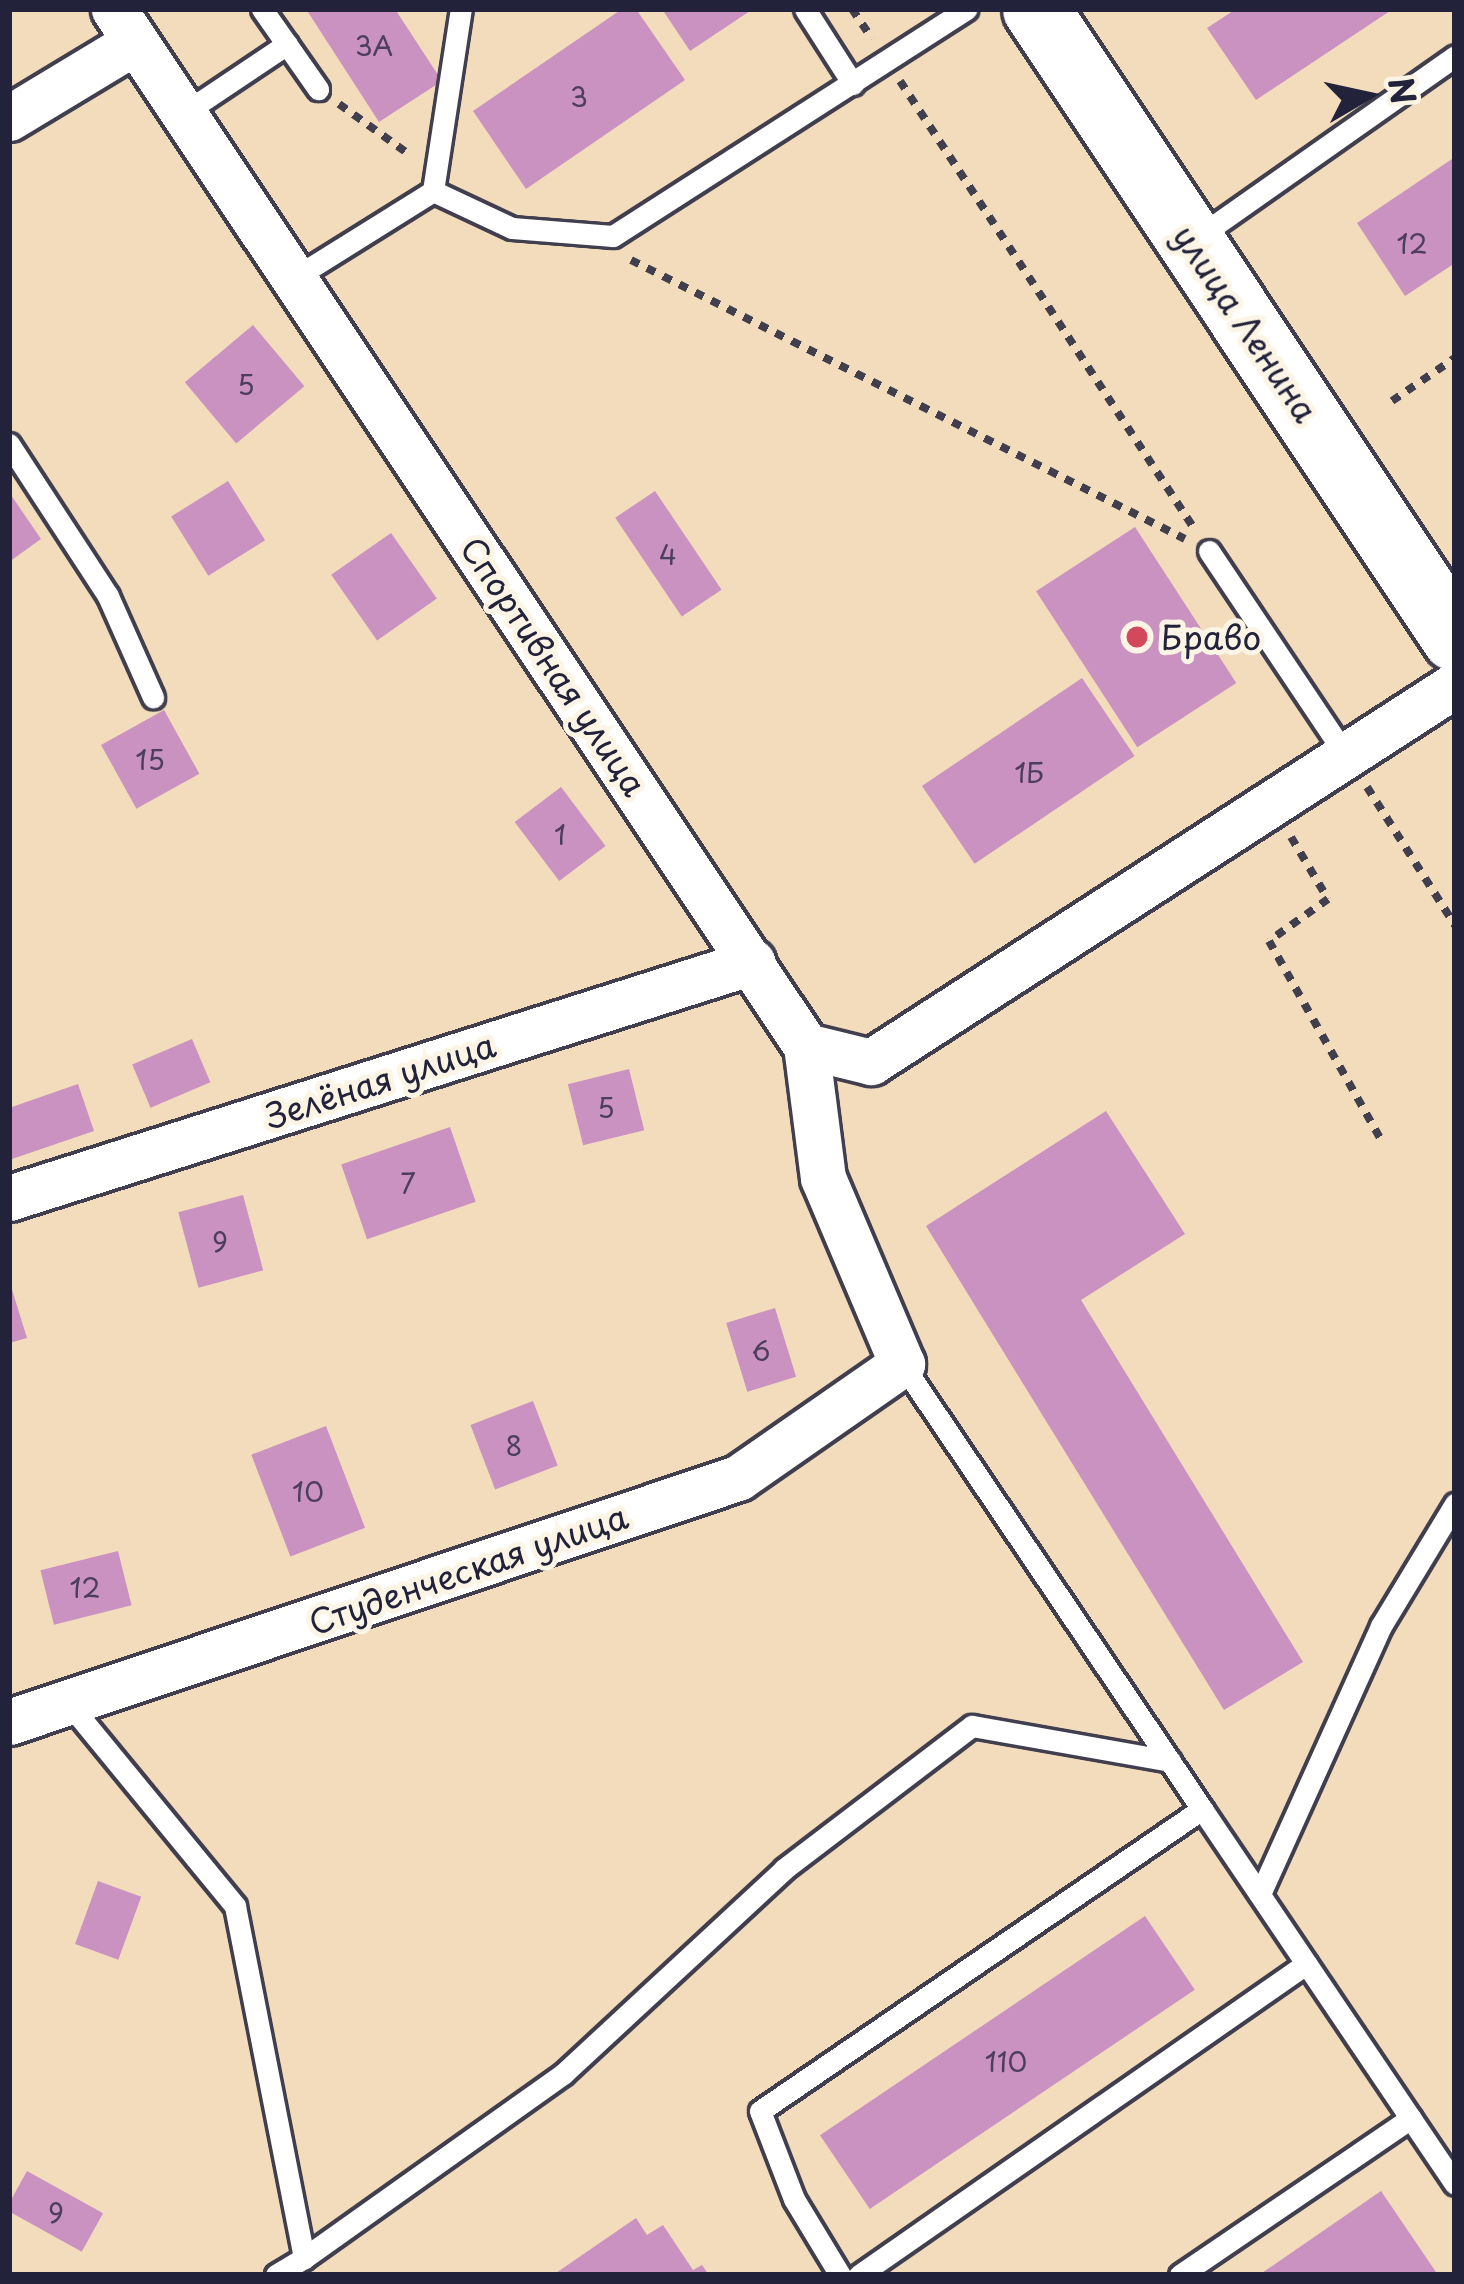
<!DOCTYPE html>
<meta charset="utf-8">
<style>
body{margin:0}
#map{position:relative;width:1464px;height:2284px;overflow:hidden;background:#f2dcbc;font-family:"Playpen Sans",sans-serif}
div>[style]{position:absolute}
.building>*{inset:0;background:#ca92c1;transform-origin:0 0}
.path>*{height:8px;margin-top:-4px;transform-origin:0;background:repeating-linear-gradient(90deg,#413e4e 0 9px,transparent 0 18px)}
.roads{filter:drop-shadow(3px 0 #413e4e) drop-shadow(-3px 0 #413e4e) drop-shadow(0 3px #413e4e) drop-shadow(0 -3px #413e4e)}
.lane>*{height:21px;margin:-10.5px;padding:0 10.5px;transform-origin:10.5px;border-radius:10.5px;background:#fff}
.street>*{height:45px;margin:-22.5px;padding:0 22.5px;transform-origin:22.5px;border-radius:22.5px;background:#fff}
.primary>*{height:66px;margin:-33px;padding:0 33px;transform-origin:33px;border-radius:33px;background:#fff}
.dots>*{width:33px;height:33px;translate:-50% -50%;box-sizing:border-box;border:6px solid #fcf5e5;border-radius:50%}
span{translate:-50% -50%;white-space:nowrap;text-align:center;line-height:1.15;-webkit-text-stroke:10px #fcf5e5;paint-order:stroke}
.number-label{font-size:27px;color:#4c3e5c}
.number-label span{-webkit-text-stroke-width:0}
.street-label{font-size:33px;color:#22223b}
.poi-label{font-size:33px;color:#22223b}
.left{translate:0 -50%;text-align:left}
.frame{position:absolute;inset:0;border:12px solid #22223b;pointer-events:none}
.north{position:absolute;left:1308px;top:36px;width:120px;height:120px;-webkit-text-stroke:9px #fcf5e5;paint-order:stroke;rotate:81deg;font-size:33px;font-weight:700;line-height:48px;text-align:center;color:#22223b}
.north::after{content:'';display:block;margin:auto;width:42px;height:54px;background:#22223b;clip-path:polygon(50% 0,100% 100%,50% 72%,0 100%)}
</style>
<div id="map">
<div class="building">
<i style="clip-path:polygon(306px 9px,395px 9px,442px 81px,379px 122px)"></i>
<i style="clip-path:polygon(622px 9px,636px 9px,685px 80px,526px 189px,473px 111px)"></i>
<i style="clip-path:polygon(662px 9px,753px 9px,690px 51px)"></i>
<i style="clip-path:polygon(1236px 9px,1393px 9px,1256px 100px,1207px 28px)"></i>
<i style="clip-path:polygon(1455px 157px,1455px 263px,1405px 296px,1357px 223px)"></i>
<i style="left:253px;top:325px;width:80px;height:89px;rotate:50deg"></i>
<i style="left:228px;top:481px;width:70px;height:67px;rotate:58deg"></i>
<i style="left:655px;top:491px;width:119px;height:48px;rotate:56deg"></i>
<i style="clip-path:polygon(9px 492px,41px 539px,9px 562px)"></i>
<i style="left:1135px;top:527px;width:186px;height:118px;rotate:57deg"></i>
<i style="left:391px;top:533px;width:80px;height:73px;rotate:55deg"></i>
<i style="left:1082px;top:678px;width:94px;height:193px;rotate:56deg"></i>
<i style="left:164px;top:710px;width:73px;height:72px;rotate:61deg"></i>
<i style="left:561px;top:787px;width:74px;height:58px;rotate:53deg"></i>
<i style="left:192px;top:1039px;width:47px;height:65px;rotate:67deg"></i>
<i style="left:629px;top:1069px;width:63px;height:63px;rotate:76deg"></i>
<i style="clip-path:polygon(78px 1084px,94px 1131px,9px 1160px,9px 1108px)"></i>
<i style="clip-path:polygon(1106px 1111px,1185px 1234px,1081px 1300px,1303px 1662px,1224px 1710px,926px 1226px)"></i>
<i style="left:450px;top:1127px;width:79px;height:115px;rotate:71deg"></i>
<i style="left:243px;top:1195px;width:78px;height:67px;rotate:75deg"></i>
<i style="clip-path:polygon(9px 1280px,27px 1338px,9px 1343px)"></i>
<i style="left:775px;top:1308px;width:72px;height:51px;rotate:73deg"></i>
<i style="left:533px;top:1401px;width:69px;height:67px;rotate:69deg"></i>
<i style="left:326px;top:1426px;width:109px;height:80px;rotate:69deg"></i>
<i style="left:118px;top:1551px;width:56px;height:80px;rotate:76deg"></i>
<i style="left:98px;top:1881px;width:46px;height:67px;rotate:20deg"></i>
<i style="left:1145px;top:1916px;width:89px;height:392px;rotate:56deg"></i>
<i style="left:27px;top:2171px;width:87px;height:44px;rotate:29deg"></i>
<i style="clip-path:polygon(1381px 2191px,1438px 2275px,1259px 2275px)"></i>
<i style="clip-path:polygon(636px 2218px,647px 2235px,663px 2225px,693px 2270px,702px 2265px,709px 2275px,553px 2275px)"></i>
</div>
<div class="path">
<i style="left:852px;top:9px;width:36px;rotate:56deg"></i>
<i style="left:900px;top:81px;width:537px;rotate:56.69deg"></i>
<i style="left:339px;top:104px;width:87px;rotate:35.7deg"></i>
<i style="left:631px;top:260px;width:620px;rotate:26.73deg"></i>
<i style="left:1392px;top:401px;width:76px;rotate:-34.3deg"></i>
<i style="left:1367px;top:787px;width:164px;rotate:57.5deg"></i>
<i style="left:1291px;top:837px;width:72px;rotate:59.2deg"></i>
<i style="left:1328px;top:899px;width:72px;rotate:144.6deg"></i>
<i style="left:1269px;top:941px;width:232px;rotate:60.6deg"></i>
</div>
<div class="roads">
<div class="lane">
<i style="left:262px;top:9px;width:98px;rotate:55deg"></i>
<i style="left:805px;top:9px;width:89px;rotate:57.4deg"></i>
<i style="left:184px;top:113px;width:124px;rotate:-33.8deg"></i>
<i style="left:433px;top:191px;width:184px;rotate:-81.3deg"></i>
<i style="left:1195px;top:239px;width:318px;rotate:-35.1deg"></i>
<i style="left:294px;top:278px;width:164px;rotate:-32deg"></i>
<i style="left:433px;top:191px;width:87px;rotate:25.1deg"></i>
<i style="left:512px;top:228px;width:101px;rotate:4.5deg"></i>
<i style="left:613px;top:236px;width:420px;rotate:-32.7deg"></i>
<i style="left:9px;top:444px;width:181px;rotate:56.9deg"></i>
<i style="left:108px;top:596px;width:111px;rotate:66deg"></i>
<i style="left:1209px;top:551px;width:247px;rotate:56.2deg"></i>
<i style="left:902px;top:1364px;width:537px;rotate:56.01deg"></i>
<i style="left:70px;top:1705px;width:260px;rotate:50.6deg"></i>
<i style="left:235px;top:1906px;width:359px;rotate:78.9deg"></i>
<i style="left:304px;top:2258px;width:33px;rotate:149deg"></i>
<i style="left:1260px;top:1894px;width:294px;rotate:-65.7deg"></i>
<i style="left:1381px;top:1626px;width:143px;rotate:-58.8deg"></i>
<i style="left:304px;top:2258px;width:318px;rotate:-35.4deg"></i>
<i style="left:563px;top:2074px;width:301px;rotate:-42.8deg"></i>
<i style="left:784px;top:1869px;width:236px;rotate:-37.3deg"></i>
<i style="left:972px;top:1726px;width:201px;rotate:10deg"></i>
<i style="left:840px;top:2275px;width:89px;rotate:-121.2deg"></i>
<i style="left:794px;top:2199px;width:94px;rotate:-111.1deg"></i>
<i style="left:760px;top:2111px;width:535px;rotate:-34.34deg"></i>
<i style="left:1202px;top:1809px;width:452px;rotate:56deg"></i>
<i style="left:859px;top:2275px;width:545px;rotate:-34.83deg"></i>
<i style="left:1180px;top:2275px;width:279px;rotate:-34.2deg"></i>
</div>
<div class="street">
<i style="left:9px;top:118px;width:147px;rotate:-31.1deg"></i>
<i style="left:806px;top:1046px;width:67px;rotate:13.8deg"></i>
<i style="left:871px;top:1062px;width:695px;rotate:-32.84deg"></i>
<i style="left:9px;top:1198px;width:780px;rotate:-17.62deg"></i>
<i style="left:9px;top:1722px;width:769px;rotate:-18.51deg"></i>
<i style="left:738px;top:1478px;width:200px;rotate:-34.8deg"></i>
<i style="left:902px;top:1364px;width:202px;rotate:-113deg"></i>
<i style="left:823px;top:1178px;width:133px;rotate:-97.3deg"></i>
<i style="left:806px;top:1046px;width:1247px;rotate:-123.72deg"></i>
</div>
<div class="primary">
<i style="left:1036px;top:9px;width:756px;rotate:56.33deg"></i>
</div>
</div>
<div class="dots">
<i style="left:1137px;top:637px;background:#d1495b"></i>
</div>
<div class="number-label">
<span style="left:374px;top:45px">3А</span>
<span style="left:579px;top:96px">3</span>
<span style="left:1412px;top:243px">12</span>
<span style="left:246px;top:384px">5</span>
<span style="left:668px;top:554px">4</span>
<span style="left:150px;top:759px">15</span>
<span style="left:1029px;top:772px">1Б</span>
<span style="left:560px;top:834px">1</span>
<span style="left:606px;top:1107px">5</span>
<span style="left:408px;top:1183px">7</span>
<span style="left:220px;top:1241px">9</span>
<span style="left:761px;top:1350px">6</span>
<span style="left:514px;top:1445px">8</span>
<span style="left:308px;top:1491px">10</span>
<span style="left:85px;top:1587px">12</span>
<span style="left:1006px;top:2061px">110</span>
<span style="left:56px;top:2212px">9</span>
</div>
<div class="street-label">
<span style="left:1246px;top:323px;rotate:56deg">улица Ленина</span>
<span style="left:554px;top:666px;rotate:56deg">Спортивная улица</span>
<span style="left:380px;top:1080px;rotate:-18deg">Зелёная улица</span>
<span style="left:468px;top:1569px;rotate:-19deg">Студенческая улица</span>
</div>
<div class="poi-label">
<span class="left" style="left:1161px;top:637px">Браво</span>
</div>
<div class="frame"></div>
<div class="north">N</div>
</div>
